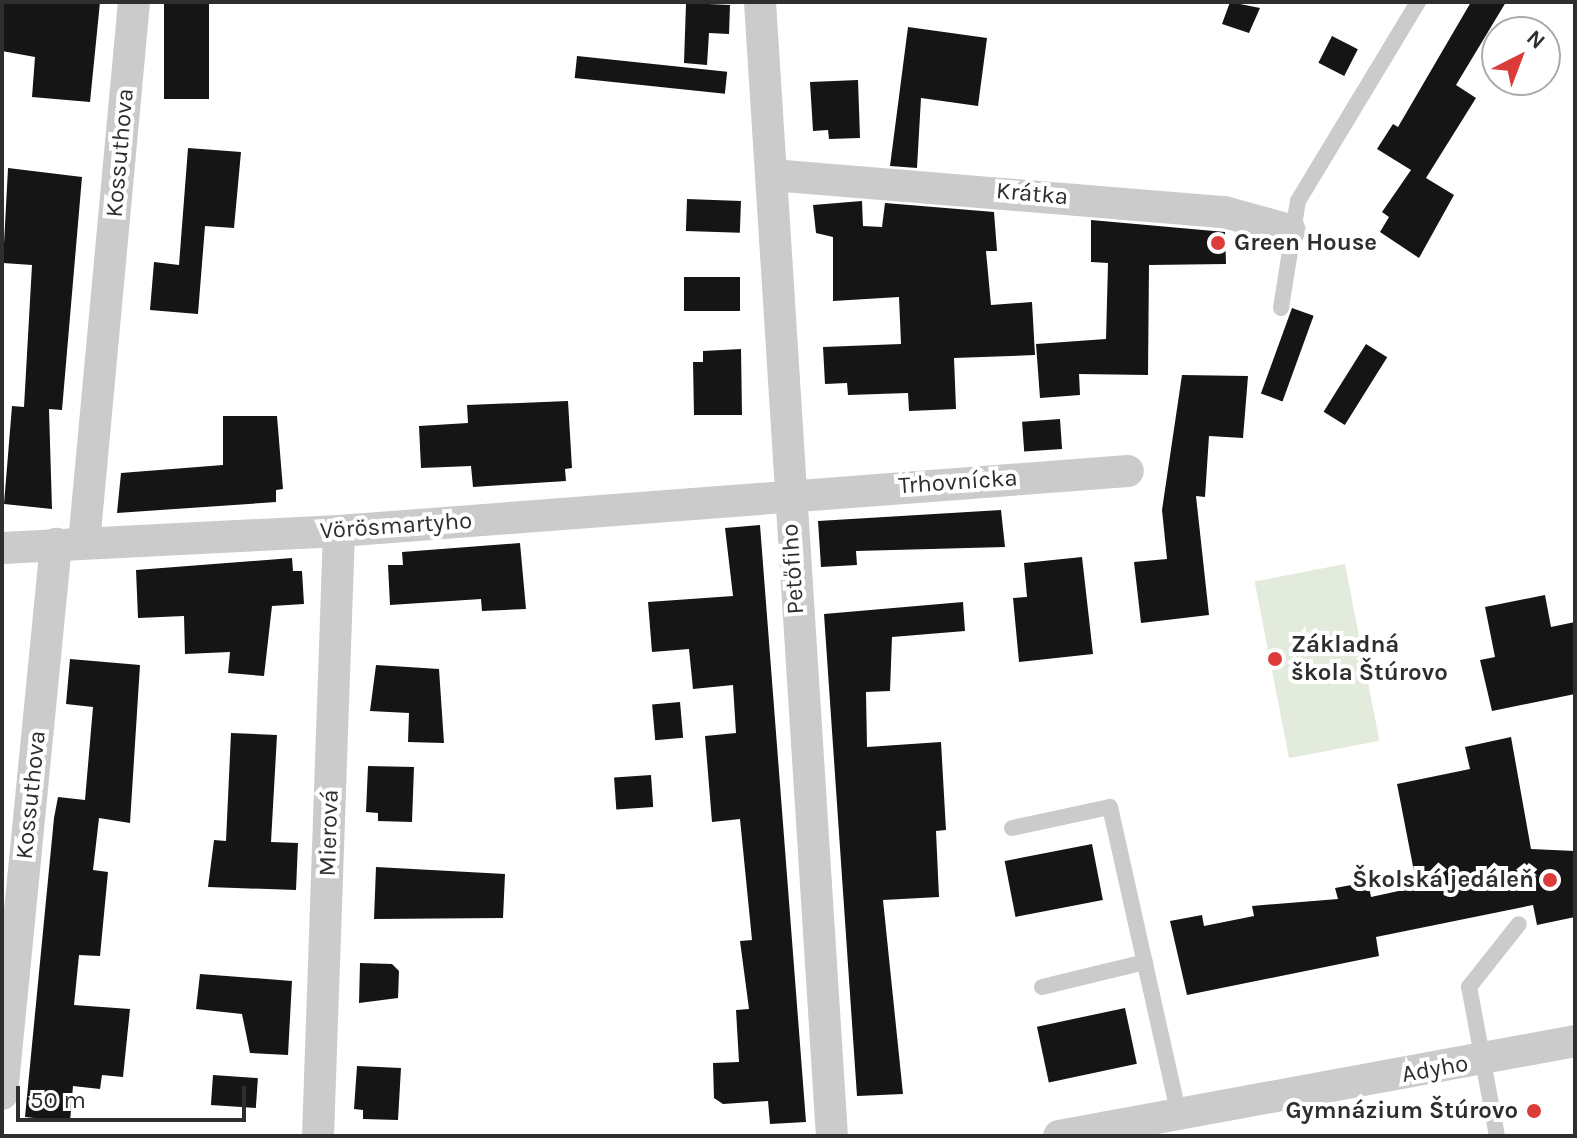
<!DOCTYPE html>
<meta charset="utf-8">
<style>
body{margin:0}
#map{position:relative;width:1577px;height:1138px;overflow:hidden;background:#fff;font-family:Karla,sans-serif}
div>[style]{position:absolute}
.green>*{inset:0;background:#e3ebdc;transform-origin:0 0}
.building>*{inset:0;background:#151515;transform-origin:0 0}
.lane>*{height:16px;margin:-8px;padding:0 8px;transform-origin:8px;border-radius:8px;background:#cbcbcb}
.street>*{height:32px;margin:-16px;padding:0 16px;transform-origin:16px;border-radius:16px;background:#cbcbcb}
.dots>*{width:22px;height:22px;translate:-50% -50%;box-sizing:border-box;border:4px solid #fff;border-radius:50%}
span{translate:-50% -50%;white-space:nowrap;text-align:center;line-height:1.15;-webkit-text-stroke:8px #fff;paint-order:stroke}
.street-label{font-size:24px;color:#2e2e2e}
.poi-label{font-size:24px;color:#2e2e2e;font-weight:700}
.left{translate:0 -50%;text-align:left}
.right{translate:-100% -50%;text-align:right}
.frame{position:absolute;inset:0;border:4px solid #2e2e2e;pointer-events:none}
.north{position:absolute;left:1481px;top:16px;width:80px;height:80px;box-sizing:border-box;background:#fff;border:2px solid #ababab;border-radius:50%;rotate:42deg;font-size:22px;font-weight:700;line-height:32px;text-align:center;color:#2e2e2e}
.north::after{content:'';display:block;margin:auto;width:28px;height:36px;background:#db3c3a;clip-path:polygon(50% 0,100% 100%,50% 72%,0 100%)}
.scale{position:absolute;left:16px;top:1086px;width:230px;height:36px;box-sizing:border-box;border:4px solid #2e2e2e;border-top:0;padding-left:10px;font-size:24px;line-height:28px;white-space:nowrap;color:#2e2e2e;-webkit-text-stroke:6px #fff;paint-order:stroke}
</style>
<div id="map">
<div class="green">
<i style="left:1345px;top:564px;width:180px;height:92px;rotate:79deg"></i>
</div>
<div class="building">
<i style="clip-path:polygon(2px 2px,100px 2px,90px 102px,32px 97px,35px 57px,2px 51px)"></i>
<i style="left:164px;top:2px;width:45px;height:97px"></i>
<i style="clip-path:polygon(1230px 2px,1260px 8px,1249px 33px,1222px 24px)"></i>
<i style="clip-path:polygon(1471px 2px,1506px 2px,1456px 85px,1476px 98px,1426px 178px,1454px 195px,1419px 258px,1380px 232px,1389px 217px,1382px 212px,1411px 170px,1377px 149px,1393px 124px,1398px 127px)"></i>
<i style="clip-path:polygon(686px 3px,730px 5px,729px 34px,709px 33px,707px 65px,684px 63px)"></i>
<i style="clip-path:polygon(908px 27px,987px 38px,978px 106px,921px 98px,917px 168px,890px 166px)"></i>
<i style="left:1332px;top:36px;width:29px;height:30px;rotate:27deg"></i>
<i style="left:577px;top:56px;width:151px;height:22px;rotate:6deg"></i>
<i style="clip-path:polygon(858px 80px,860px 138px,829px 139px,828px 130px,813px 131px,810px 82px)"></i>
<i style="clip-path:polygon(188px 148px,241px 152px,234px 228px,205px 226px,198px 314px,150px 310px,154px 262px,179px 265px)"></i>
<i style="clip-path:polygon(8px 168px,82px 177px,62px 410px,49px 409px,52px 509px,4px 504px,12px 406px,24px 407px,32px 265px,3px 263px)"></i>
<i style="left:687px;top:199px;width:54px;height:32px;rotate:2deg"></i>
<i style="clip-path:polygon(862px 201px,863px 226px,882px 227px,885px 203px,994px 212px,997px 251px,986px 251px,991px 305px,1032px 302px,1035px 355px,954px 358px,956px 409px,909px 411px,908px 393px,848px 395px,847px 383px,825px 384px,823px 347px,901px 344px,899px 297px,833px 301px,833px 237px,816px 233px,813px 205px)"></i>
<i style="clip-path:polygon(1091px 220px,1225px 232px,1226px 264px,1149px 265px,1148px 375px,1079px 374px,1080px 395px,1040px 398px,1036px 344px,1106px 339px,1108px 263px,1091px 262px)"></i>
<i style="left:684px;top:277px;width:56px;height:34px"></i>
<i style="left:1292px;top:308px;width:23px;height:91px;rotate:20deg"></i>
<i style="left:1366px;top:344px;width:25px;height:80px;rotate:32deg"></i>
<i style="clip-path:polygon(741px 349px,742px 415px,694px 415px,693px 362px,703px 362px,703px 351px)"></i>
<i style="clip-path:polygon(1182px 375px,1248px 376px,1243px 438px,1209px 436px,1205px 497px,1196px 496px,1209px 615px,1141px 623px,1134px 562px,1167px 559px,1162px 510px)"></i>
<i style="clip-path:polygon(568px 401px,572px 468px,565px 469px,566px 481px,473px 487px,471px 466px,421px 468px,419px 426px,468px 423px,467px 405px)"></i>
<i style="clip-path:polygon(223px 416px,277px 416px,283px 489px,276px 490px,276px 502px,117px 513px,121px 473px,223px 465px)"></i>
<i style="left:1060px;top:419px;width:30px;height:38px;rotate:86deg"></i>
<i style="clip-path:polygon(1001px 510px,1005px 547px,856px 551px,857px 565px,821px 567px,818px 521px)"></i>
<i style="clip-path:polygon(760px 525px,806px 1122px,770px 1124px,768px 1101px,723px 1104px,714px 1098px,713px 1063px,739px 1062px,736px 1010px,749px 1009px,740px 941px,752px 940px,740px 819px,712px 822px,705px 736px,736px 733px,733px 685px,693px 689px,689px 649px,652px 652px,648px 602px,733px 596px,725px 528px)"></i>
<i style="clip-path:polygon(520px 543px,526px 609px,482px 611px,481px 599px,390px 605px,388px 565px,403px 565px,402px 552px)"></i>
<i style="clip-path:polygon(1082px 557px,1093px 654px,1019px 662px,1013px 598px,1027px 597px,1024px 563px)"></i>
<i style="clip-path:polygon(292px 558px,293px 571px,302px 571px,304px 604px,272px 606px,264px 676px,228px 673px,230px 652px,185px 654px,184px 616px,138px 618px,136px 570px)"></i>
<i style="clip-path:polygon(1545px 595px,1551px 627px,1575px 622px,1575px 694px,1492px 711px,1480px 660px,1495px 657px,1485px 607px)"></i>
<i style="clip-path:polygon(963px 602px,965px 631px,892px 637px,890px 691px,866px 692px,867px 747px,941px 742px,946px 830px,936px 831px,939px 897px,883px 900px,903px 1094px,857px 1096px,824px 614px)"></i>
<i style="clip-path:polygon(70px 659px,140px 665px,130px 823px,99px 818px,93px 870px,108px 872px,100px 956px,79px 955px,74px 1005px,130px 1009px,123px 1077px,102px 1075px,100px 1089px,73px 1086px,70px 1122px,25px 1117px,54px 818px,58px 797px,85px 800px,93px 707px,66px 704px)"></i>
<i style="clip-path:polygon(376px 665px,439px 669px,444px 743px,408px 742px,409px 713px,370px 711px)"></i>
<i style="left:680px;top:702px;width:36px;height:28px;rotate:85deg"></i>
<i style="clip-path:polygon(231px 733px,277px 735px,271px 842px,298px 843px,296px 890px,208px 887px,214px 840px,226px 841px)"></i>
<i style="clip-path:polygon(1511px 737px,1531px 849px,1575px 851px,1575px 917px,1537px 925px,1533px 905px,1376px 937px,1379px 956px,1187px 995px,1170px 921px,1202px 915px,1204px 926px,1254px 916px,1252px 906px,1338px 899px,1335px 888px,1368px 882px,1371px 897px,1417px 887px,1397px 784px,1470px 769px,1465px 747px)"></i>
<i style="clip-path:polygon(368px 766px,414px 767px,412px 822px,378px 821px,378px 813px,366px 812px)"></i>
<i style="left:651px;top:775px;width:32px;height:37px;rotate:86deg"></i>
<i style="left:1092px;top:844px;width:57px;height:89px;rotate:79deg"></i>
<i style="clip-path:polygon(376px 867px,505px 874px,503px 918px,374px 919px)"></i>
<i style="clip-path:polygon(360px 963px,392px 964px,399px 971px,398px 998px,359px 1003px)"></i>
<i style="clip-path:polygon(200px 974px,292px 981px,288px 1055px,250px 1053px,242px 1014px,196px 1009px)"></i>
<i style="left:1125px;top:1008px;width:57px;height:90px;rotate:78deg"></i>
<i style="clip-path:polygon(357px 1066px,401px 1068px,398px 1120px,363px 1119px,363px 1110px,354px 1109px)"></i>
<i style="left:213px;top:1075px;width:45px;height:30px;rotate:4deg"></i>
</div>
<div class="lane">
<i style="left:1281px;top:308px;width:108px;rotate:-81deg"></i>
<i style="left:1298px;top:201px;width:232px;rotate:-58.9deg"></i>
<i style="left:1012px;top:828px;width:100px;rotate:-12.1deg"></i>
<i style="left:1110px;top:807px;width:317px;rotate:77.4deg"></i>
<i style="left:1042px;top:987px;width:106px;rotate:-13.6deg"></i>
<i style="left:1497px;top:1136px;width:152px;rotate:-100.6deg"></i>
<i style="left:1469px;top:987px;width:80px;rotate:-51.6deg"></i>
</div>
<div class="street">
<i style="left:760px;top:2px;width:1136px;rotate:86.37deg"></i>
<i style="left:772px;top:175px;width:454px;rotate:4.7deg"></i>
<i style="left:1224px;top:212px;width:68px;rotate:15.3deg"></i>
<i style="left:84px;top:543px;width:543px;rotate:-84.72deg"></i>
<i style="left:2px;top:548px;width:337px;rotate:-2.9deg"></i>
<i style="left:339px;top:531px;width:791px;rotate:-4.35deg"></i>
<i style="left:2px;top:1094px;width:553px;rotate:-84.39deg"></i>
<i style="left:318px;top:1136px;width:605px;rotate:-88.01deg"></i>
<i style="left:1059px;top:1136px;width:525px;rotate:-10.43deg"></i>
</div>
<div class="dots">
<i style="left:1218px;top:243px;background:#db3c3a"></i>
<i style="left:1275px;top:659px;background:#db3c3a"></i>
<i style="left:1550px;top:880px;background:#db3c3a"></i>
<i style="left:1534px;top:1111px;background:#db3c3a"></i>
</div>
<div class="street-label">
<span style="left:120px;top:153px;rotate:-85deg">Kossuthova</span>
<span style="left:1032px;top:194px;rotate:5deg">Krátka</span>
<span style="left:958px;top:482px;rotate:-4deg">Trhovnícka</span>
<span style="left:396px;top:526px;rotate:-4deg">Vörösmartyho</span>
<span style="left:793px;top:569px;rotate:-94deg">Petőfiho</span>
<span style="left:31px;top:795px;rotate:-84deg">Kossuthova</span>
<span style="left:329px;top:833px;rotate:-88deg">Mierová</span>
<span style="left:1435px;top:1069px;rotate:-10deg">Adyho</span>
</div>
<div class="poi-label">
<span class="left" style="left:1234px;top:243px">Green House</span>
<span class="left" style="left:1291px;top:659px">Základná<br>škola Štúrovo</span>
<span class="right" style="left:1534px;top:880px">Školská jedáleň</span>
<span class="right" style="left:1518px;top:1111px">Gymnázium Štúrovo</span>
</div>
<div class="frame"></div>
<div class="north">N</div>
<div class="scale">50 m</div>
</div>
